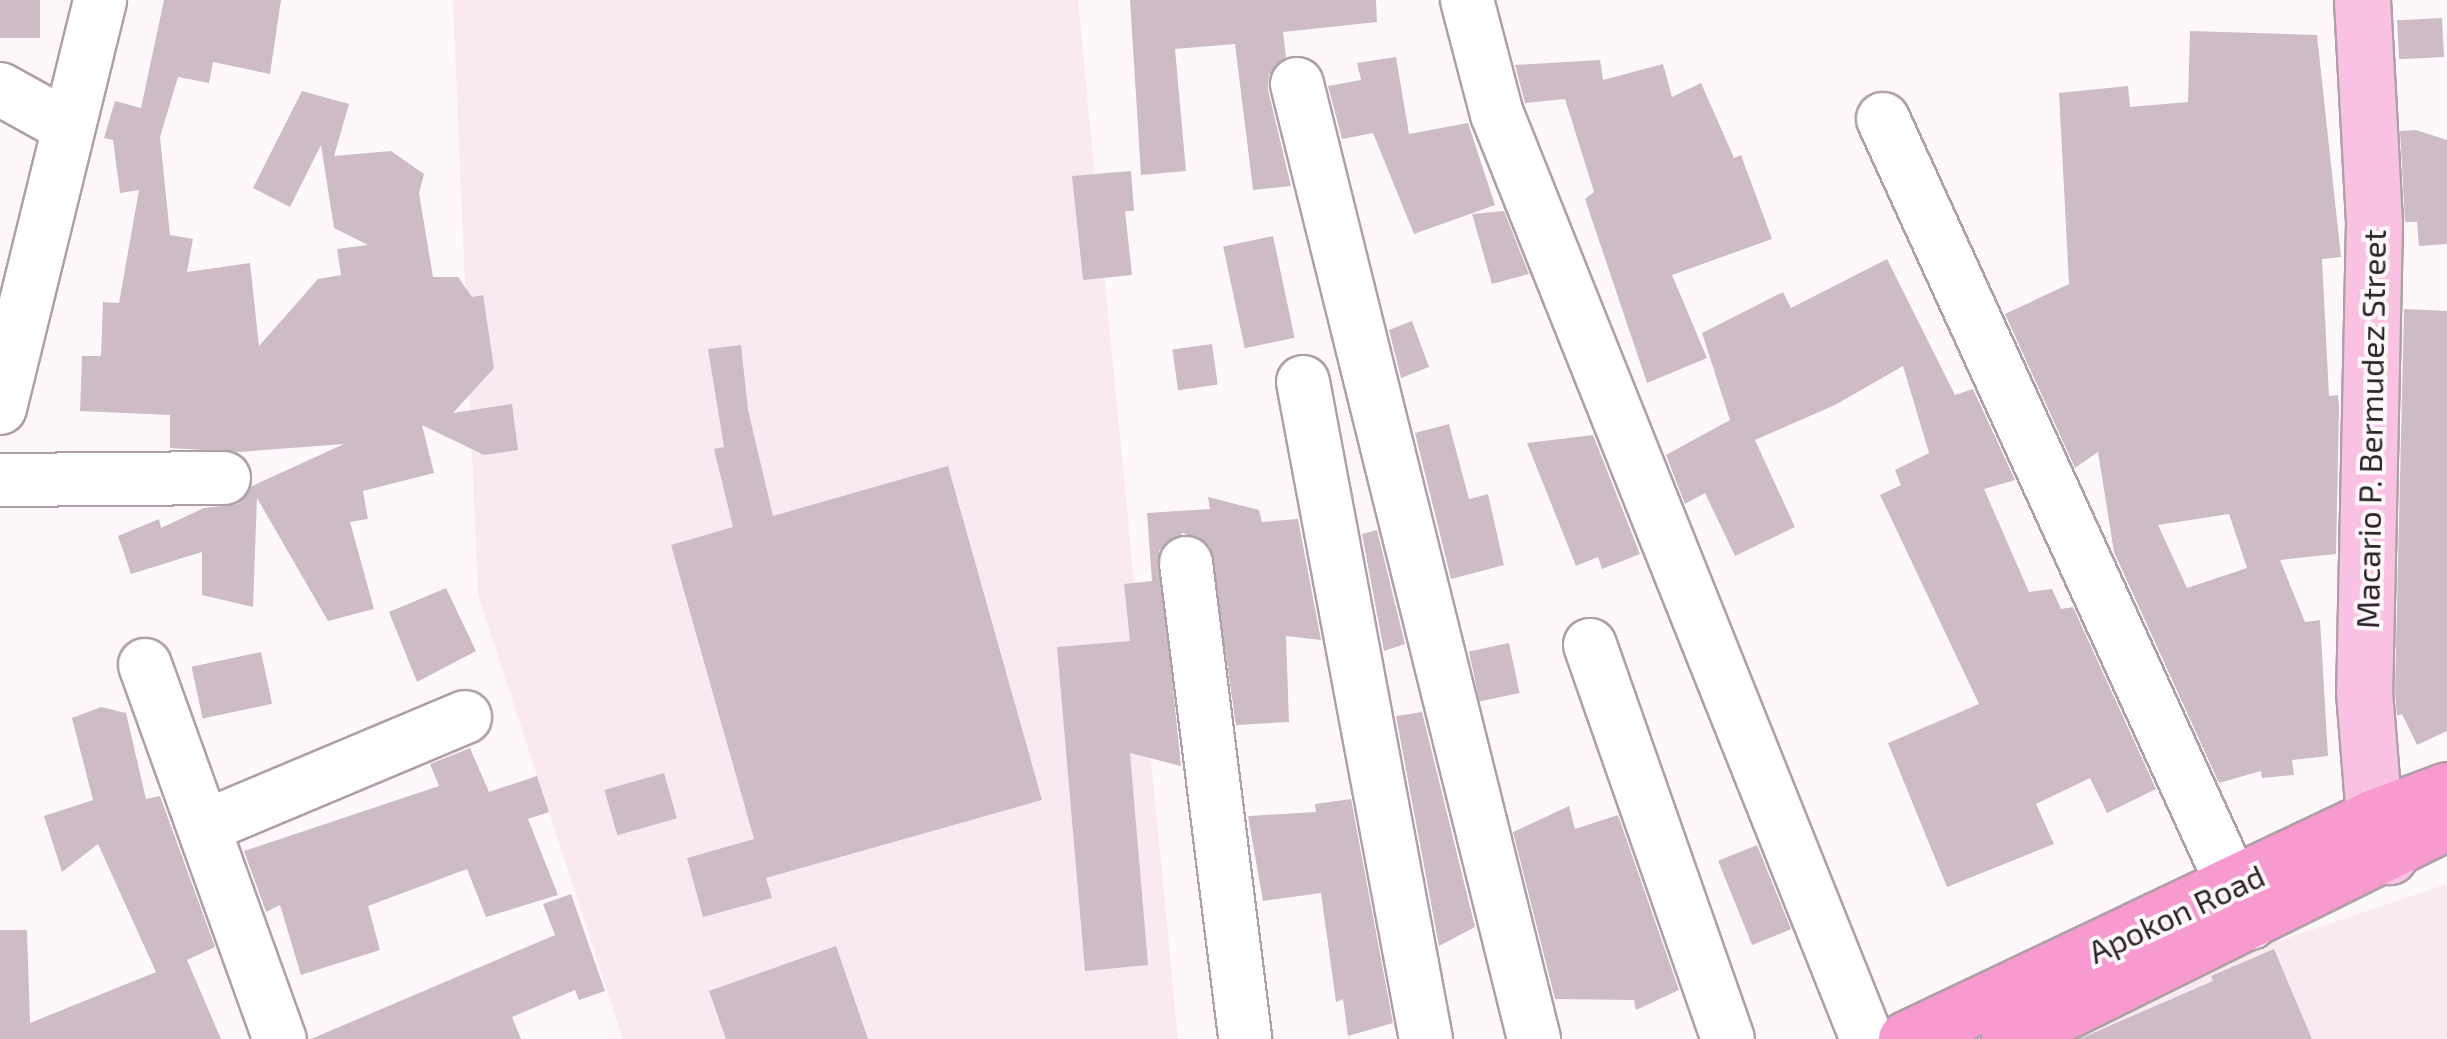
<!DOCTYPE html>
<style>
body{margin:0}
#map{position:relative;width:2447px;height:1039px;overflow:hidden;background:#fff8fb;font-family:"Exo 2",sans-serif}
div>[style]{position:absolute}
.built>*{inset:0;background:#f9eaf2}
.building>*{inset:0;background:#cdbcc5;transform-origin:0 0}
.roads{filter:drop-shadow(2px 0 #af9fa7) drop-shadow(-2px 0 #af9fa7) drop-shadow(0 2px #af9fa7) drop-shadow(0 -2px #af9fa7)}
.minor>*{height:52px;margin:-26px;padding:0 26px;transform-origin:26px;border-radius:26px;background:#fff}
.major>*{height:55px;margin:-27.5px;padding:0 27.5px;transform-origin:27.5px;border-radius:27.5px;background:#fac2e2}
.highway>*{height:55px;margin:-27.5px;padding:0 27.5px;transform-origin:27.5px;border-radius:27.5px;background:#f79acf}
span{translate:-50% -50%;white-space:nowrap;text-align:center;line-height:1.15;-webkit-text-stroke:8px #fff8fb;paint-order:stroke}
.street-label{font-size:32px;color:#2b2428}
</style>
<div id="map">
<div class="built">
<i style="clip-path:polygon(453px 0,1078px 0,1178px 1039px,623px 1039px,478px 595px)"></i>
<i style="clip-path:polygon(2447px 884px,2447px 1039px,2105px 1039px,2094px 1003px)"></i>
</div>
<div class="building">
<i style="left:0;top:0;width:40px;height:38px"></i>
<i style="clip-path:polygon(164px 0,281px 0,270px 74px,213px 62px,209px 83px,178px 77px,160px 137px,170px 235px,193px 239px,187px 272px,250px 263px,259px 346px,318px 279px,341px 275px,337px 249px,368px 245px,334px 228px,321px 145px,290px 207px,253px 188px,302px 91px,349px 104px,334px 156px,391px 151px,424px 174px,419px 193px,433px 277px,458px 277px,472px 297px,483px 295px,494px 368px,453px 413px,512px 404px,518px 450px,484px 455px,422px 425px,434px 473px,363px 491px,368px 519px,350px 522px,374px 609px,328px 621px,257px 498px,253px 607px,202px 595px,202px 552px,131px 574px,118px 536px,159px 519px,161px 528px,204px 508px,238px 504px,252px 486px,344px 444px,239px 452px,170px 448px,170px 415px,80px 411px,82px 356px,101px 356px,103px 302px,119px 303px,139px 190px,120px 193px,113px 140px,104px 138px,115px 101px,141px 108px)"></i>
<i style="clip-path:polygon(1130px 0,1376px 0,1377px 22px,1283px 32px,1286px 57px,1269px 75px,1268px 90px,1291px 186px,1253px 190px,1235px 44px,1175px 49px,1186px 171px,1141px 175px)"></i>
<i style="left:2442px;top:18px;width:39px;height:45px;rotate:87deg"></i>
<i style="clip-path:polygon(evenodd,2190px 31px,2317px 35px,2341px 257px,2322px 259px,2329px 396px,2338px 395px,2339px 407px,2336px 554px,2280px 560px,2305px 622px,2320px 620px,2328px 756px,2292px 760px,2294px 775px,2262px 778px,2261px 771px,2219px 783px,2114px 552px,2098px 452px,2075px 468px,2005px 314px,2069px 284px,2059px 93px,2128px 86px,2130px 107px,2188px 102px,2190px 31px,2229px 514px,2247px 568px,2187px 588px,2158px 525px,2229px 514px)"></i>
<i style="clip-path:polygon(1396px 57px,1409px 134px,1468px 123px,1495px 205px,1414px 234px,1373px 133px,1342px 139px,1328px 86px,1361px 80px,1357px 63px)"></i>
<i style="clip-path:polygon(1600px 60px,1603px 80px,1663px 64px,1672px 97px,1701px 83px,1734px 158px,1741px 155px,1772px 239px,1672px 275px,1707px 358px,1647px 383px,1585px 199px,1594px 192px,1565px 99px,1525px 103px,1515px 65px)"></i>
<i style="clip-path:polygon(2416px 130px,2447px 140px,2447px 244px,2419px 246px,2417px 222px,2405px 222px,2400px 131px)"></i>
<i style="clip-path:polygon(1131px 171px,1134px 211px,1125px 211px,1132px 275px,1083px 280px,1072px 176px)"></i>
<i style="clip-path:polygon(1504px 211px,1529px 274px,1492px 284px,1472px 214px)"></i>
<i style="left:1273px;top:236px;width:104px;height:51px;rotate:78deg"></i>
<i style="clip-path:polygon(1887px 259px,1955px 395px,1973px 389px,2015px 480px,1984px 489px,2029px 592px,2052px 589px,2061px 609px,2073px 607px,2156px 789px,2107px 813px,2090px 778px,2036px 804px,2054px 844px,1947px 887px,1888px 743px,1979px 704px,1880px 495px,1901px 485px,1895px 470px,1929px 453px,1903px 366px,1835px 405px,1755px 440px,1795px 527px,1735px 556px,1705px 493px,1685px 504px,1666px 455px,1730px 420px,1702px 333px,1783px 292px,1791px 308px)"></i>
<i style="clip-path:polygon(2404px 309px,2447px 311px,2447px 731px,2417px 745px,2402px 714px,2397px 716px,2395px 691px)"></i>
<i style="clip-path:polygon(1412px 321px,1429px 367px,1401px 378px,1389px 330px)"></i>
<i style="left:1212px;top:344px;width:41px;height:40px;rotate:82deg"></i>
<i style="clip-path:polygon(741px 345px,748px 410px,773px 516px,948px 466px,1042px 800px,766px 878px,772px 898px,703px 917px,687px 858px,754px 839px,671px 545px,733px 527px,714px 449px,724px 447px,708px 349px)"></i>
<i style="clip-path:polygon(1449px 424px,1469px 499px,1488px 494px,1504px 565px,1451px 579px,1415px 433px)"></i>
<i style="clip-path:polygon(1593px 435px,1640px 554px,1602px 569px,1598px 557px,1576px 566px,1527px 443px)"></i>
<i style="clip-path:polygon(1208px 497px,1259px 510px,1262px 522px,1298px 519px,1321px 640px,1286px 636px,1289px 722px,1236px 725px,1210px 546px,1183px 533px,1159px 550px,1181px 766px,1130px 753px,1148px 965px,1085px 971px,1057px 647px,1130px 641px,1124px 584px,1152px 581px,1147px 513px,1210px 509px)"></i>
<i style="clip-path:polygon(1377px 530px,1405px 644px,1384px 651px,1362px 534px)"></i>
<i style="clip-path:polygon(446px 588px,476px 651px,417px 682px,389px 612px)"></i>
<i style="left:1509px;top:643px;width:51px;height:41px;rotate:78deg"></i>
<i style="left:261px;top:652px;width:53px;height:71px;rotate:78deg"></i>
<i style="clip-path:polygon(101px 707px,126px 713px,146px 799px,160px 796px,215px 947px,187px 960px,221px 1039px,0 1039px,0 930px,27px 930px,30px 1023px,156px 972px,98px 844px,62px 872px,44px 816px,93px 800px,72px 718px)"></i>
<i style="clip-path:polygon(1422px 712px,1475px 927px,1439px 946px,1396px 716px)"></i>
<i style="clip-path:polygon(470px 748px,489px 792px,537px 776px,549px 812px,528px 819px,558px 895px,486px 917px,467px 869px,368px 906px,380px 950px,301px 975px,280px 905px,266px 912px,244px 851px,439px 786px,430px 764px)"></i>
<i style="left:664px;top:773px;width:47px;height:62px;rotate:74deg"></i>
<i style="clip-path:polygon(1351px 799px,1393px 1023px,1348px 1036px,1343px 999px,1336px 1002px,1321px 893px,1263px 901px,1248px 816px,1316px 812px,1315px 804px)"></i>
<i style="clip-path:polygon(1569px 806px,1575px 829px,1618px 815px,1679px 990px,1636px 1010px,1634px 1000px,1555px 999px,1513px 832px)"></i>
<i style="left:1757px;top:845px;width:91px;height:42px;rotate:68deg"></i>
<i style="clip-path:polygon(571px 894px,605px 991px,579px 1000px,575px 990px,512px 1017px,521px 1039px,311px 1039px,555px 935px,543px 904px)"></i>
<i style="clip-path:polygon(836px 946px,868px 1039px,726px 1039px,709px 991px)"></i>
<i style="clip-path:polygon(2274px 949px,2312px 1039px,2079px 1039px,2213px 981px,2211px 976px)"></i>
</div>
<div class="roads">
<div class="minor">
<i style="left:1467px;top:0;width:118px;rotate:75.3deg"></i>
<i style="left:1497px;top:114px;width:996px;rotate:68.2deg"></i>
<i style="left:1297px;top:84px;width:984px;rotate:76.06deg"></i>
<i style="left:0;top:89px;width:77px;rotate:28.9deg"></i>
<i style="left:1883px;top:119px;width:884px;rotate:65.46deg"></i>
<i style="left:1303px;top:382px;width:668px;rotate:79.4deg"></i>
<i style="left:0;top:408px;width:420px;rotate:-76.2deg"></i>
<i style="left:0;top:480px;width:224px;rotate:-0.5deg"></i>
<i style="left:1186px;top:563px;width:480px;rotate:82.9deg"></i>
<i style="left:1590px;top:645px;width:417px;rotate:70.7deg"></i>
<i style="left:145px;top:665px;width:398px;rotate:70.2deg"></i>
<i style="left:206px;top:826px;width:281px;rotate:-22.8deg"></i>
</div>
<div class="major">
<i style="left:2362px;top:0;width:222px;rotate:86.9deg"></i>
<i style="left:2374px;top:222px;width:470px;rotate:91.2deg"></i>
<i style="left:2364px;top:692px;width:125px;rotate:85.4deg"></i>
<i style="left:2374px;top:817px;width:42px;rotate:69deg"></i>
</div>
<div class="highway">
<i style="left:1906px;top:1039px;width:518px;rotate:-25.38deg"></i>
<i style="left:2374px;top:817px;width:78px;rotate:-20.3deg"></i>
<i style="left:2009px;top:1039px;width:489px;rotate:-26.4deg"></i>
</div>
</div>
<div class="street-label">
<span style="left:2370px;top:429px;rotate:-89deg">Macario P. Bermudez Street</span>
<span style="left:2176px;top:913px;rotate:-25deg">Apokon Road</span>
</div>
</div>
